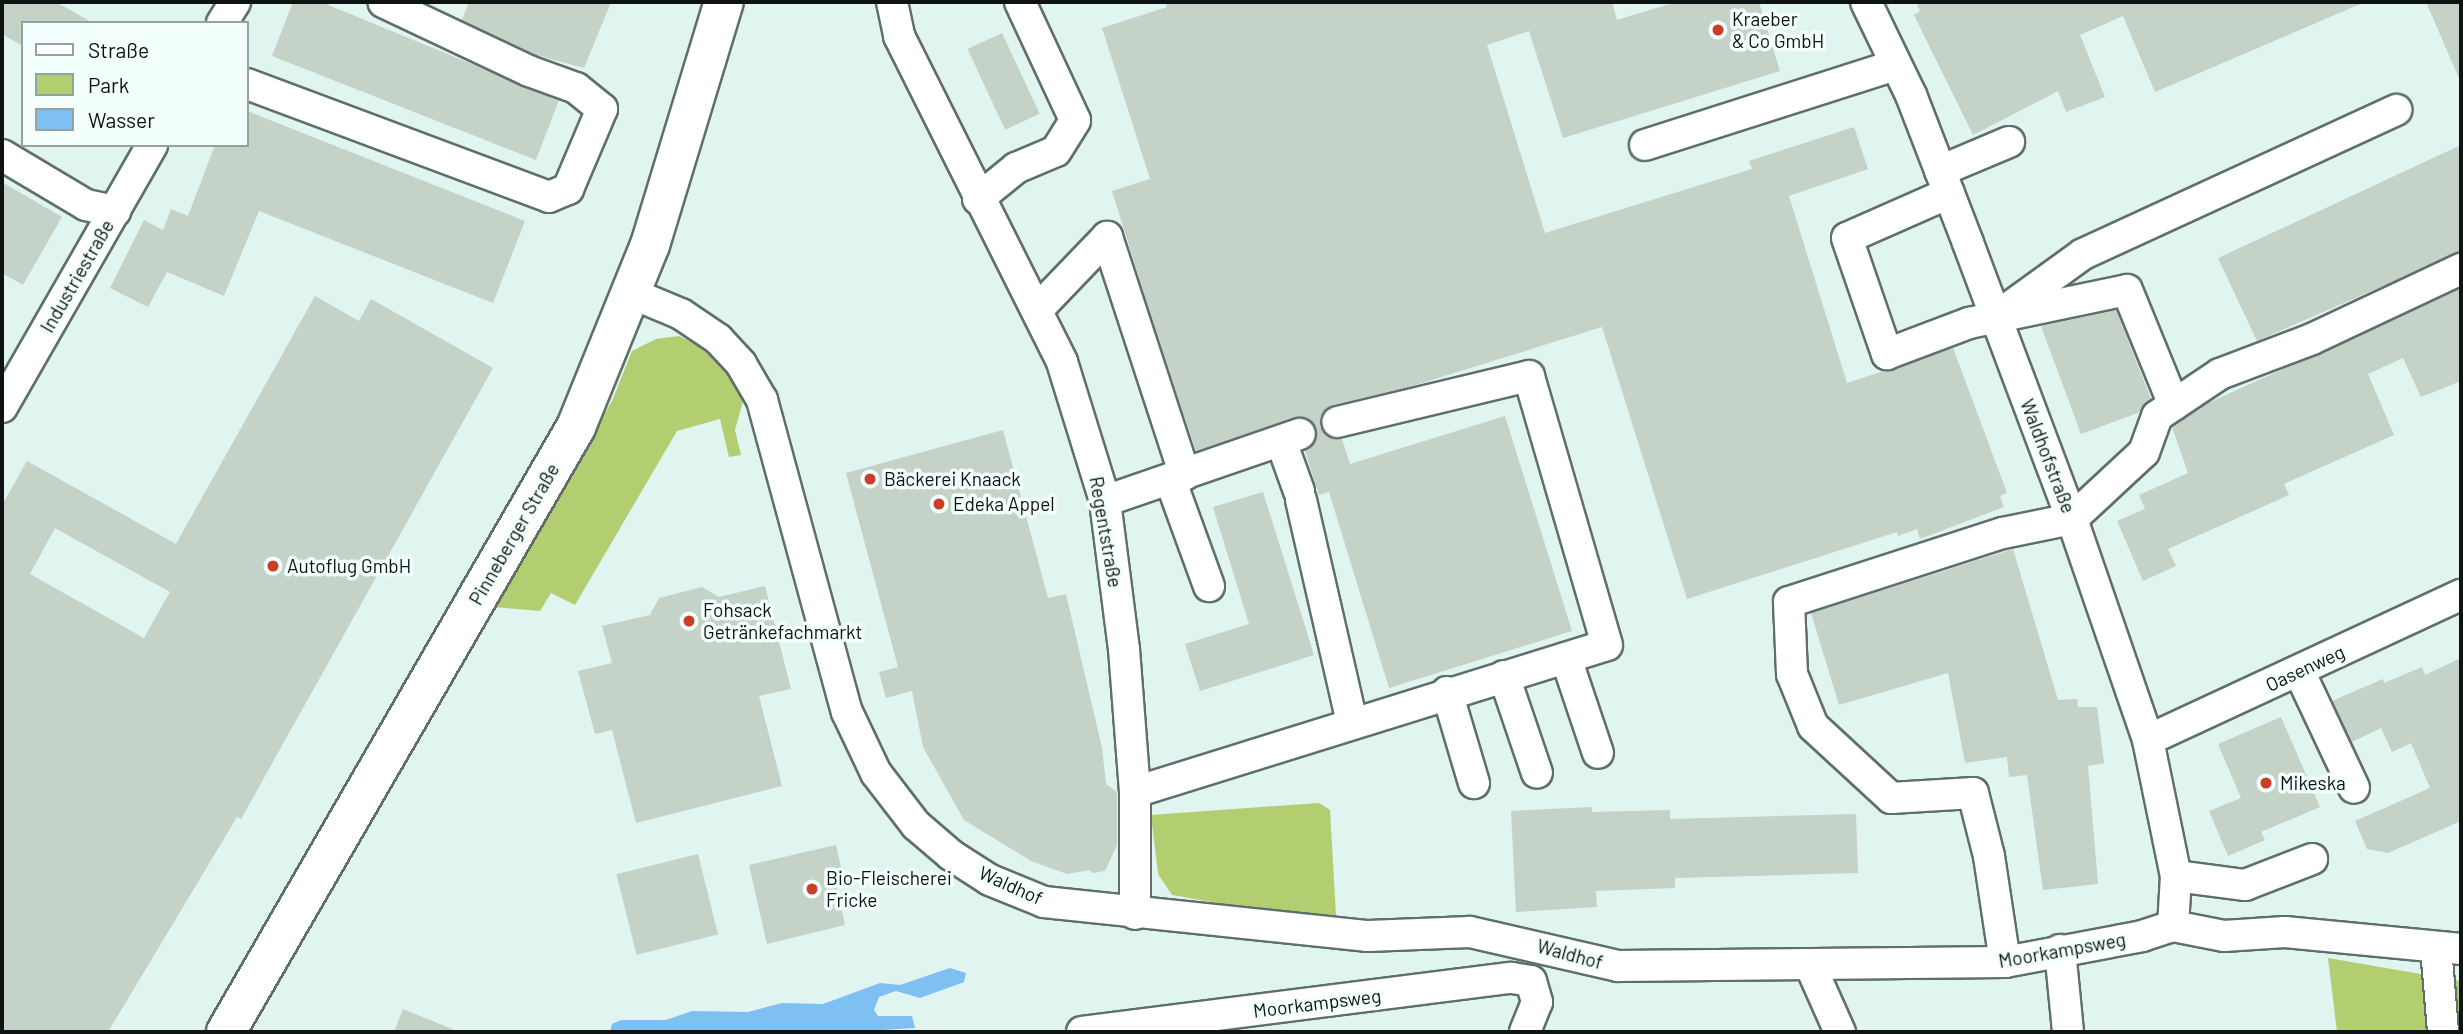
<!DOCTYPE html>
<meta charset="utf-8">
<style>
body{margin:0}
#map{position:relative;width:2463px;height:1034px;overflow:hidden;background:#e0f4f0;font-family:Barlow,sans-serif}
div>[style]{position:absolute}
.green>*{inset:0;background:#b3cd71}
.water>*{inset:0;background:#7fc0f2}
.building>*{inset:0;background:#c4d2c7;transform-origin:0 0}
.roads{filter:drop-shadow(2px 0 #5e6f6c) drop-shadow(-2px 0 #5e6f6c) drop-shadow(0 2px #5e6f6c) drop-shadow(0 -2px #5e6f6c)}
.minor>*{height:30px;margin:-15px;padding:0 15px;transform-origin:15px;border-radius:15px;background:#fff}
.major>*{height:38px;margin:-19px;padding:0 19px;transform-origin:19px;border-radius:19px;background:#fff}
.dots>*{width:19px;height:19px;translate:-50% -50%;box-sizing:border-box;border:4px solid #f3fffd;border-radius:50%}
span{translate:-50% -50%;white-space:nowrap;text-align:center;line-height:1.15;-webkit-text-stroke:7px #f3fffd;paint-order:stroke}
.poi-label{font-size:19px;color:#0d1312}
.left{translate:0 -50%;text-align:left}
.street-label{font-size:19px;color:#0d1312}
.frame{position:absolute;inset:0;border:4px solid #0d1312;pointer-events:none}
.legend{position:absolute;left:21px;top:21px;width:228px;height:126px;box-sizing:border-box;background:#f3fffd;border:2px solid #97a19f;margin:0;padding:9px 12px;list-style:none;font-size:21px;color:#0d1312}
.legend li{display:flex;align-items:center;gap:14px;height:35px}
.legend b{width:35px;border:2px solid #97a19f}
</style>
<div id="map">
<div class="green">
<i style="clip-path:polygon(679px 336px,703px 348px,730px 377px,743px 401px,735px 430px,741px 455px,729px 457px,720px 419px,677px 431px,575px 605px,551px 593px,540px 611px,494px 607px,612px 401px,632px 351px,656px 339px)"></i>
<i style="clip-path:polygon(1319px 803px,1330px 810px,1336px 916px,1268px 912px,1172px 895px,1158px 874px,1151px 815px)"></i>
<i style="clip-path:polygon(2328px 958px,2461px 981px,2461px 1032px,2337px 1032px)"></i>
</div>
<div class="water">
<i style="clip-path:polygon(950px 968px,966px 973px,964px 982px,920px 998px,896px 991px,879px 997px,874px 1010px,878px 1016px,912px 1016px,915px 1028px,848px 1032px,610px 1032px,612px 1024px,621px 1020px,666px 1020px,692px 1011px,748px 1012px,782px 1003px,823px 1004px,880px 983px,900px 985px)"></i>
</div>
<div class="building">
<i style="clip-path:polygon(2px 2px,56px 2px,93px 23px,23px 23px,23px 46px,2px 34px)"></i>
<i style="clip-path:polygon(293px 2px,321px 2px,559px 100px,536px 160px,272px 56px)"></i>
<i style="clip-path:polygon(469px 2px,611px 2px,584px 68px,536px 55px,462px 20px)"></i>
<i style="clip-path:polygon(1165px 2px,1612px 2px,1617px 20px,1676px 2px,1759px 2px,1780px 71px,1563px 138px,1529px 31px,1487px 45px,1545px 233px,1752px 169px,1749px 161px,1854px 127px,1868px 169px,1789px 196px,1847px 383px,1953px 348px,2007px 493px,2000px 496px,2004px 507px,1920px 539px,1917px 529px,1898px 536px,1897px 532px,1687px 599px,1602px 327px,1409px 387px,1333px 405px,1320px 416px,1320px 427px,1331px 438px,1342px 439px,1350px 464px,1505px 416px,1572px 631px,1389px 688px,1329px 492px,1319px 495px,1305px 451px,1317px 438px,1316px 428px,1311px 420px,1295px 417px,1196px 451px,1147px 303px,1112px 191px,1150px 179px,1102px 28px,1167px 7px)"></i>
<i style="clip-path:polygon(1916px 2px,2365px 2px,2155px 92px,2123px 16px,2080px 35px,2105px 97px,2066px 112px,2058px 91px,1973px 135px,1914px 15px,1920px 11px)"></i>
<i style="clip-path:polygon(2426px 2px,2461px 2px,2461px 83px)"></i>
<i style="left:1002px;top:33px;width:89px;height:38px;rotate:65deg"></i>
<i style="clip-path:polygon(247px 111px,525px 221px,493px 303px,259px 211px,224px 296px,167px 272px,148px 307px,110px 288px,144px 220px,163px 230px,171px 209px,188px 216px,215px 145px,247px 145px)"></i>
<i style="clip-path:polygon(2461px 145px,2461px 252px,2257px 341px,2218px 258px)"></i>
<i style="clip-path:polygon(2px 182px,62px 217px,23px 285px,2px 273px)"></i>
<i style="clip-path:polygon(2461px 288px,2461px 381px,2421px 397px,2403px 358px,2368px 374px,2394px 435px,2284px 484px,2289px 495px,2168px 549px,2176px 566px,2143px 581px,2117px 521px,2145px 509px,2139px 495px,2188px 473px,2172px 427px,2208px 403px)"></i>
<i style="clip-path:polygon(evenodd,315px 296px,359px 321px,371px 299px,493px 368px,241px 819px,237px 817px,108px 1032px,2px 1032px,2px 505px,27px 461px,176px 544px,315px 296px,55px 528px,170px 592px,144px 638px,30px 574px,55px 528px)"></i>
<i style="clip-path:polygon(2116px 310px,2151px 399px,2140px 412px,2081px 434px,2041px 326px)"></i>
<i style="clip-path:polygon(1003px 430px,1048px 598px,1066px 594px,1102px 748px,1106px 784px,1117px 792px,1117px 845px,1105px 871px,1092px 873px,1090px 870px,1067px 874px,1031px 861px,964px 820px,923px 747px,912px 691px,886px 698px,879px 672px,898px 667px,846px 473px)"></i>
<i style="clip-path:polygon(1263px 492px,1314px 655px,1200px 691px,1185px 644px,1249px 624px,1213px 507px)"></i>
<i style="clip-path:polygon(2013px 549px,2058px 700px,2077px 699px,2078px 707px,2097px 707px,2104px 763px,2088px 766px,2098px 884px,2043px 890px,2027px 775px,2009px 777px,2007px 757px,1965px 763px,1948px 673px,1839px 705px,1811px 613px)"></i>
<i style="clip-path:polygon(765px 586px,791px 689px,759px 696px,782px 786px,636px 823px,612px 730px,595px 734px,578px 671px,612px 663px,602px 626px,650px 615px,659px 598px,702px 587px,719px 597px)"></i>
<i style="clip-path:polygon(2461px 658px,2461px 821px,2388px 853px,2367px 849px,2355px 821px,2430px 788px,2411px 743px,2392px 752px,2381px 728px,2352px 742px,2332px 701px,2383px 679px,2384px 683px,2422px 667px,2425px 675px)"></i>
<i style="clip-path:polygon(2281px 717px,2320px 807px,2261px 832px,2265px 840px,2228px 856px,2209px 811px,2241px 798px,2218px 744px)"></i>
<i style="clip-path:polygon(1592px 807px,1592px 812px,1670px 810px,1670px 819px,1856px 814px,1858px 873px,1675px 878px,1675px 888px,1596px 891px,1597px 907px,1516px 912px,1511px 811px)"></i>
<i style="clip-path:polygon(836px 845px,845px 886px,837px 888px,845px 925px,767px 944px,749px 865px)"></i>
<i style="left:698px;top:854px;width:83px;height:84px;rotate:76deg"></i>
<i style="clip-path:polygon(403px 1009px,457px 1031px,457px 1032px,394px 1032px)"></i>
</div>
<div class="roads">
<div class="minor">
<i style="left:892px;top:2px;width:35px;rotate:78deg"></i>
<i style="left:899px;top:36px;width:364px;rotate:63.4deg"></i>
<i style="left:1062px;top:362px;width:145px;rotate:72.8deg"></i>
<i style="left:1105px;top:501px;width:149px;rotate:82.7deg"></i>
<i style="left:1124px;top:649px;width:143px;rotate:85.6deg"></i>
<i style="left:1135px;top:792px;width:122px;rotate:90deg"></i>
<i style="left:1866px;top:2px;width:103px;rotate:64.2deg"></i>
<i style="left:1911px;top:95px;width:159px;rotate:68.9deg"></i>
<i style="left:1968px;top:243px;width:295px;rotate:69.4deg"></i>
<i style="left:2072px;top:519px;width:234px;rotate:71deg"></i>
<i style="left:2148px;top:740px;width:139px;rotate:78.4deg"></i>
<i style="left:2176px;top:876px;width:50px;rotate:93.4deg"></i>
<i style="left:222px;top:23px;width:25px;rotate:-58deg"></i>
<i style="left:247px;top:84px;width:322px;rotate:20.5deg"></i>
<i style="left:549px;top:197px;width:21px;rotate:-23deg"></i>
<i style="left:568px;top:189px;width:87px;rotate:-67deg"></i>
<i style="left:602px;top:109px;width:33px;rotate:-141deg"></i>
<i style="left:576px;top:88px;width:50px;rotate:-160.1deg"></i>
<i style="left:529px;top:71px;width:161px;rotate:-154.7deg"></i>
<i style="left:1645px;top:145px;width:262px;rotate:-17.7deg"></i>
<i style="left:2px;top:155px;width:98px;rotate:30.8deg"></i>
<i style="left:86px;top:205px;width:30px;rotate:12deg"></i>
<i style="left:1940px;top:171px;width:75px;rotate:-22.8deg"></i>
<i style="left:1949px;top:193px;width:111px;rotate:156.2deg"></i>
<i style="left:1847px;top:238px;width:123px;rotate:71deg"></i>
<i style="left:1887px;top:354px;width:88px;rotate:-20.7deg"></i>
<i style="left:1969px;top:323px;width:161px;rotate:-11.8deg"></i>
<i style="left:2127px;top:290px;width:124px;rotate:67.8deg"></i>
<i style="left:978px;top:199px;width:49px;rotate:-39.2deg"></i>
<i style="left:1016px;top:168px;width:43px;rotate:-23deg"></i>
<i style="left:1056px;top:151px;width:36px;rotate:-58deg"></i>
<i style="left:1075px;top:120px;width:130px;rotate:-115deg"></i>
<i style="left:633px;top:294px;width:52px;rotate:22.6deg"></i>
<i style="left:681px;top:314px;width:45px;rotate:34deg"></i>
<i style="left:718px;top:339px;width:34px;rotate:47deg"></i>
<i style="left:741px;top:364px;width:42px;rotate:59.7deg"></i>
<i style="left:762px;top:400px;width:323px;rotate:74.8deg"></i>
<i style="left:847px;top:712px;width:68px;rotate:64.6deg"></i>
<i style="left:876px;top:773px;width:66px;rotate:52.4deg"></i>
<i style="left:916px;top:825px;width:46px;rotate:40.6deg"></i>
<i style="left:951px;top:855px;width:46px;rotate:32.7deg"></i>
<i style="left:990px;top:880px;width:58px;rotate:22.2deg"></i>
<i style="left:1044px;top:902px;width:326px;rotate:6deg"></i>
<i style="left:1368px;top:936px;width:102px;rotate:-2.2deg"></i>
<i style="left:1470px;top:932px;width:152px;rotate:12.9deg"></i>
<i style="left:1618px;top:966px;width:387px;rotate:-0.6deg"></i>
<i style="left:2005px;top:962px;width:139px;rotate:-10.7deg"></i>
<i style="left:2142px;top:936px;width:33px;rotate:-18deg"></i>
<i style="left:2173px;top:926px;width:52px;rotate:11.1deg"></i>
<i style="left:2224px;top:936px;width:61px;rotate:-3.8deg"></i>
<i style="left:2285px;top:932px;width:177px;rotate:5.5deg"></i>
<i style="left:1038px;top:309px;width:100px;rotate:-46.2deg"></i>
<i style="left:1107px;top:237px;width:250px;rotate:71.9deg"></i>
<i style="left:2003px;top:312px;width:99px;rotate:-35.9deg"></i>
<i style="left:2083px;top:254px;width:345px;rotate:-24.7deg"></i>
<i style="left:2px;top:407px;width:302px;rotate:-60.2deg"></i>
<i style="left:1281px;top:441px;width:53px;rotate:70.2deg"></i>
<i style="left:1170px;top:479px;width:114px;rotate:70deg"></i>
<i style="left:1301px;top:500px;width:229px;rotate:77.1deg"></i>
<i style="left:1105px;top:501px;width:206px;rotate:-19deg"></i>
<i style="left:1566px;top:658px;width:100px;rotate:71.4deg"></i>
<i style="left:2299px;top:671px;width:129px;rotate:64.8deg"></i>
<i style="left:1504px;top:676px;width:102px;rotate:71.2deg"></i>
<i style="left:1447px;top:692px;width:95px;rotate:73.5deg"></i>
<i style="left:2148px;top:740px;width:345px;rotate:-24.9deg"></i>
<i style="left:1135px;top:792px;width:494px;rotate:-17.3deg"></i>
<i style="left:1607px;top:645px;width:280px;rotate:-106.2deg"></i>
<i style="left:1529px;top:376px;width:197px;rotate:166.5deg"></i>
<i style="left:2176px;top:876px;width:70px;rotate:7.4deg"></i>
<i style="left:2245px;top:885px;width:72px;rotate:-21.2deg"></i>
<i style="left:2436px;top:948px;width:84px;rotate:85.2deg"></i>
<i style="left:2060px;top:950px;width:82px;rotate:84.4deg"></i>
<i style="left:2005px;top:962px;width:107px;rotate:-98.6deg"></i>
<i style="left:1989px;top:856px;width:65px;rotate:-104.3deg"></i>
<i style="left:1973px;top:793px;width:82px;rotate:176.5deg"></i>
<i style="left:1891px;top:798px;width:106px;rotate:-137.3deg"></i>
<i style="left:1813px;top:726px;width:56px;rotate:-112deg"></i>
<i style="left:1792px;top:674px;width:72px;rotate:-92.4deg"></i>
<i style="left:1789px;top:602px;width:225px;rotate:-17.9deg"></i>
<i style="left:2003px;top:533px;width:70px;rotate:-11.5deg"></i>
<i style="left:2072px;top:519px;width:98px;rotate:-42.9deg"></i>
<i style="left:2144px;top:452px;width:38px;rotate:-70deg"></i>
<i style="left:2157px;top:416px;width:76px;rotate:-33.7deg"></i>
<i style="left:2220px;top:374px;width:98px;rotate:-20.8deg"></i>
<i style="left:2312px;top:339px;width:165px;rotate:-25.2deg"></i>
<i style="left:1811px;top:967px;width:71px;rotate:66deg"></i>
<i style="left:1082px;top:1032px;width:433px;rotate:-7.2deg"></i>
<i style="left:1512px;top:978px;width:19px;rotate:9deg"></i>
<i style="left:1531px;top:981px;width:22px;rotate:74deg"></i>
<i style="left:1537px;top:1002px;width:32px;rotate:112deg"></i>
</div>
<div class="major">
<i style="left:226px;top:1032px;width:699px;rotate:-59.95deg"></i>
<i style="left:576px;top:427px;width:196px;rotate:-67.9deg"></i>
<i style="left:650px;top:245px;width:254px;rotate:-73.1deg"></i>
</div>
</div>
<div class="dots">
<i style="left:1718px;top:30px;background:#ca3e28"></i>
<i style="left:870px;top:479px;background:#ca3e28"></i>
<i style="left:939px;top:504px;background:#ca3e28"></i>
<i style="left:273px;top:566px;background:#ca3e28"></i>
<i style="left:689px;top:621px;background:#ca3e28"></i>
<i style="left:2266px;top:783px;background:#ca3e28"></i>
<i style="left:812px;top:889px;background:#ca3e28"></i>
</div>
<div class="poi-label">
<span class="left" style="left:1732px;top:30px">Kraeber<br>&amp; Co GmbH</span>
<span class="left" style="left:884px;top:479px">Bäckerei Knaack</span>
<span class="left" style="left:953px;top:504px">Edeka Appel</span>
<span class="left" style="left:287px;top:566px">Autoflug GmbH</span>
<span class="left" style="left:703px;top:621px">Fohsack<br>Getränkefachmarkt</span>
<span class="left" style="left:2280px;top:783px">Mikeska</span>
<span class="left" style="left:826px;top:889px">Bio-Fleischerei<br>Fricke</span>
</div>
<div class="street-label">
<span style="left:77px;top:276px;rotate:-60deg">Industriestraße</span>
<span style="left:2048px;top:456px;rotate:69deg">Waldhofstraße</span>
<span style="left:1106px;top:532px;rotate:80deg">Regentstraße</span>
<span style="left:514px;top:534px;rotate:-60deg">Pinneberger Straße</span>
<span style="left:2305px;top:668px;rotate:-25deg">Oasenweg</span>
<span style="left:1011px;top:885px;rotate:24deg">Waldhof</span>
<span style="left:2062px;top:950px;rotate:-10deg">Moorkampsweg</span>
<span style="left:1570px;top:954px;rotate:15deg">Waldhof</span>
<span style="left:1317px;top:1003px;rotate:-7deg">Moorkampsweg</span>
</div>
<div class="frame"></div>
<ul class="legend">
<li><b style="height:9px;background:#fff"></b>Straße</li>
<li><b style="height:19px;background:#b3cd71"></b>Park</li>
<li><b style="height:19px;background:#7fc0f2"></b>Wasser</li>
</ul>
</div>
